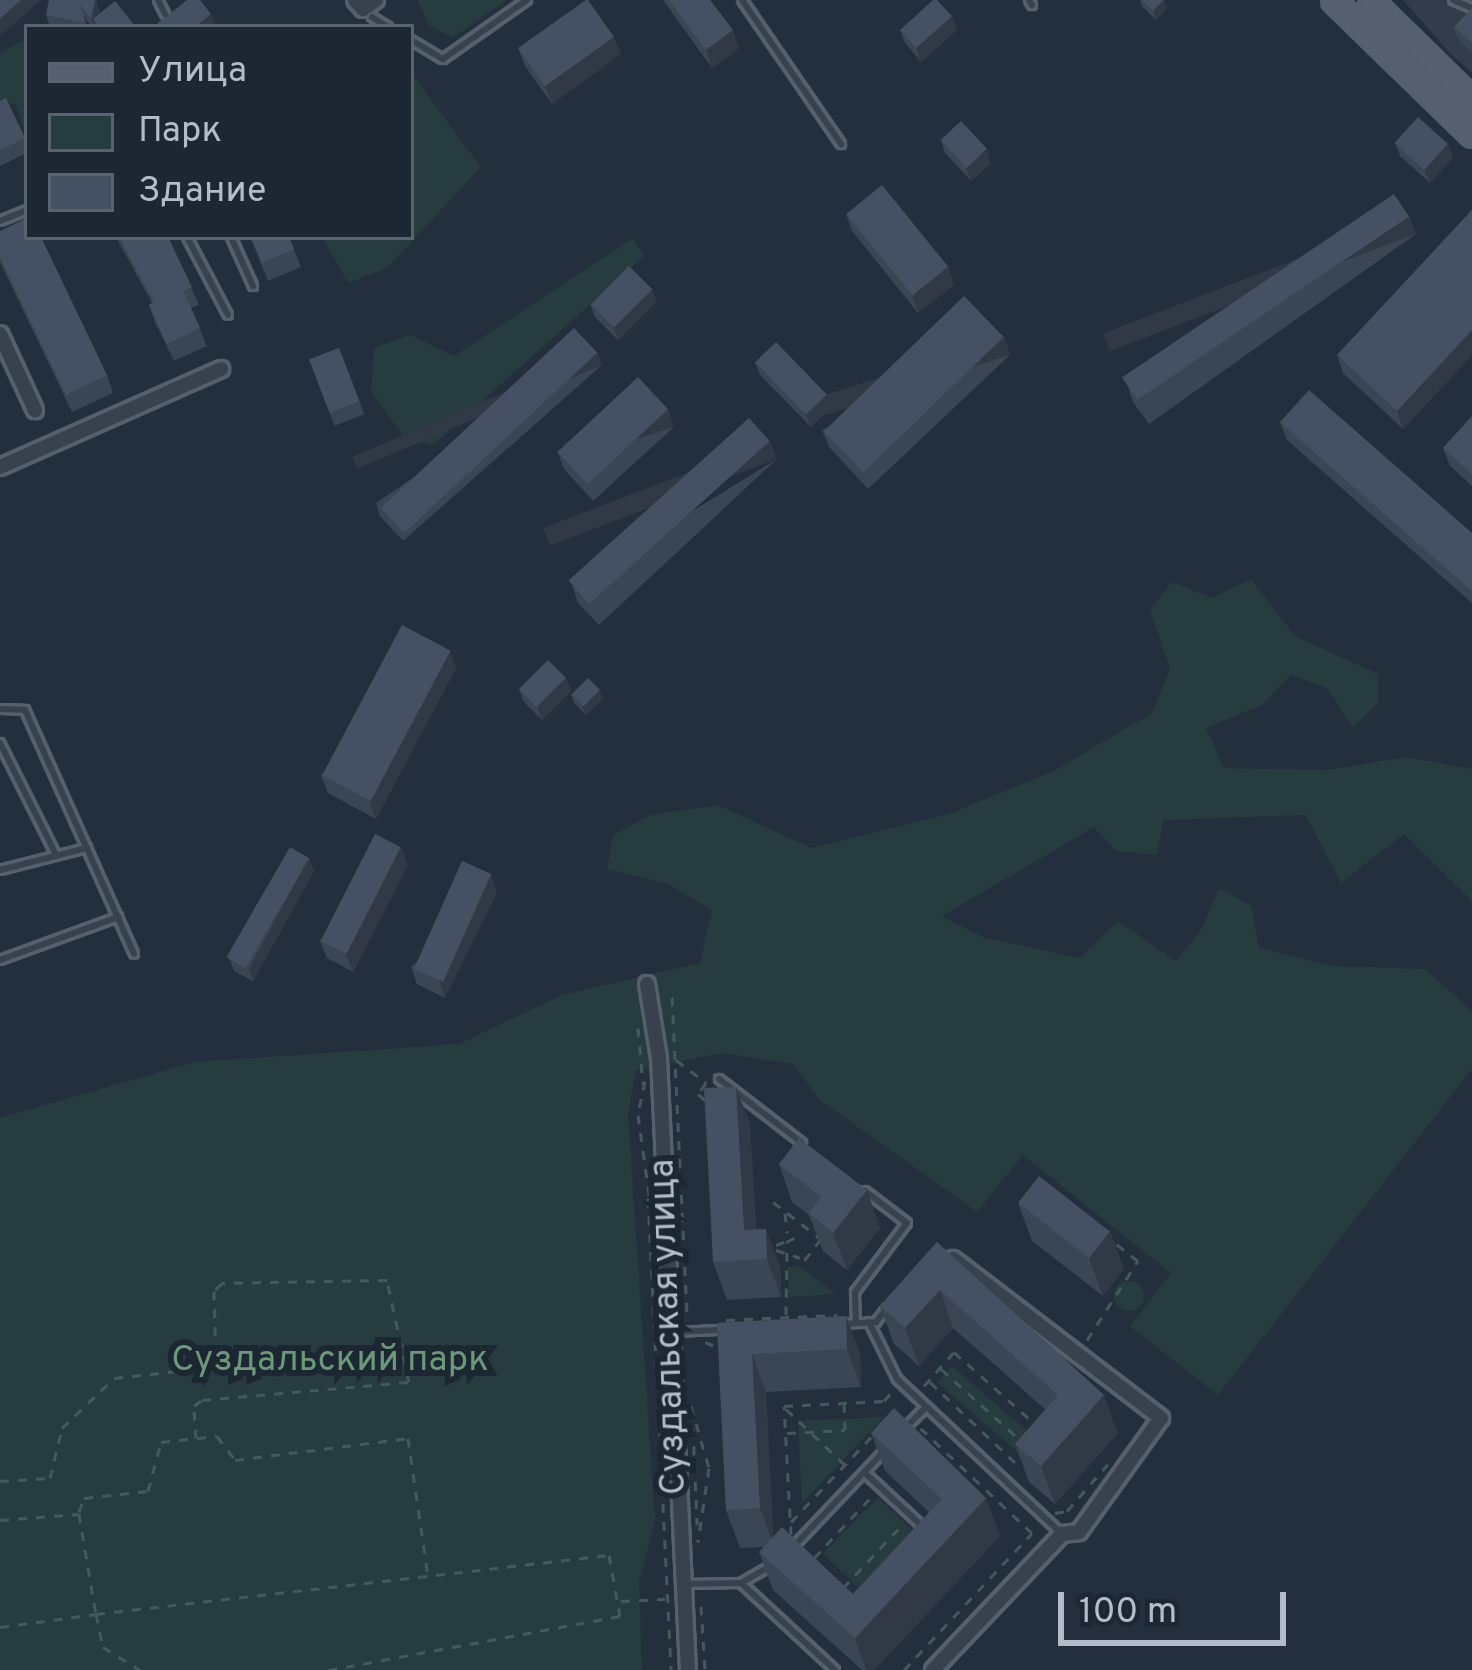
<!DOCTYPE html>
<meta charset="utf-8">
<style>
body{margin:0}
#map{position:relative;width:1472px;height:1670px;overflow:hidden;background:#242f3e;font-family:Overpass,sans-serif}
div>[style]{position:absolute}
.airport>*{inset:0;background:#323c4b}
.green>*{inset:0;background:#263c3f;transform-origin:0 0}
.round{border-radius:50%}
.path>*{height:3px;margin-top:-1.5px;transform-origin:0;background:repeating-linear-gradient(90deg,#44595c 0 9px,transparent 0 18px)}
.roads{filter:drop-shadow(3px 0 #565f6c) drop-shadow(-3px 0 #565f6c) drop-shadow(0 3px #565f6c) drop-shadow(0 -3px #565f6c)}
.lane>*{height:6px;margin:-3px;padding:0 3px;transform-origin:3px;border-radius:3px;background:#38414e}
.street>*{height:14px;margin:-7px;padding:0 7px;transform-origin:7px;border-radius:7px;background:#38414e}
.primary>*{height:21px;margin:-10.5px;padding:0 10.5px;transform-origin:10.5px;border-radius:10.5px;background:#56606e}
.wall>*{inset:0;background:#3b4654;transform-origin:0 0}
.shaded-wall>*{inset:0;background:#303945;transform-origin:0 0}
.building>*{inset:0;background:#455162;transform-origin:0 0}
span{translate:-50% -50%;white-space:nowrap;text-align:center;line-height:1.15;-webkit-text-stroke:12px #1d2633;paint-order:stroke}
.street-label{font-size:36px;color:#b4bcc9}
.park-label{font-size:36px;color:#6b9a76}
.legend{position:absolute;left:24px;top:24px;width:390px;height:216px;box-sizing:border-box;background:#1d2633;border:3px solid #59626f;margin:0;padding:15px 21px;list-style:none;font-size:36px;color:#b4bcc9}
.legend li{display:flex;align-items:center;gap:24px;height:60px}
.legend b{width:60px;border:3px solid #59626f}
.scale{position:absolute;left:1058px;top:1592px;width:228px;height:54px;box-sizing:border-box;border:6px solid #b4bcc9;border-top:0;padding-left:15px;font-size:36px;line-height:42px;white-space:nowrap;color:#b4bcc9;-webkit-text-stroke:9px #1d2633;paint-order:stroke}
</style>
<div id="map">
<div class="airport">
<i style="clip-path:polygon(1403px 0,1472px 0,1472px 73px,1450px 53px)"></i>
</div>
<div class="green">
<i style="clip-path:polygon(417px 0,507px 0,452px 38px,429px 25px)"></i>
<i style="clip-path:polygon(27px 38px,27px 136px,15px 103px,0 109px,0 53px)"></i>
<i style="clip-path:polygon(411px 73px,481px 167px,387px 268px,348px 283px,322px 237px,411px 237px)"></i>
<i style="clip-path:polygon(633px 238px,644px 256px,433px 445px,403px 436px,371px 391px,374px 347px,411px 335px,454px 356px)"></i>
<i style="clip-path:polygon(1251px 579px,1295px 636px,1378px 674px,1378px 703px,1353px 728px,1327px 688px,1291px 675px,1262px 705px,1206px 728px,1224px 768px,1327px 770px,1406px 757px,1472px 769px,1472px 901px,1404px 834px,1341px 883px,1306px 815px,1163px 820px,1157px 855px,1116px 851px,1094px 827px,942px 916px,985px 938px,1080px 958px,1118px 921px,1176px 961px,1200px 932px,1219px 888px,1251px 906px,1259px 948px,1331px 966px,1425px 969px,1472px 1011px,1472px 1069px,1218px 1395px,1130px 1326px,1171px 1273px,1023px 1155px,977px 1212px,820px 1100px,793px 1064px,723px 1053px,636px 1070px,628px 1114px,655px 1520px,639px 1582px,642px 1670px,0 1670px,0 1118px,194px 1062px,459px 1044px,562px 995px,700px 963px,712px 910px,668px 884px,607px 869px,613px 835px,651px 815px,718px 805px,811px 848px,949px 814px,1054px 771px,1152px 713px,1170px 668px,1150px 610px,1172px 582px,1212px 598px)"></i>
<i style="clip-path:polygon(800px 1266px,836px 1294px,789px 1297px,787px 1267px)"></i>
<i class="round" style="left:1114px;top:1281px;width:30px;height:30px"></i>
<i style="left:952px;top:1366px;width:112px;height:22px;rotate:41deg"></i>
<i style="clip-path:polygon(884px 1417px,802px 1503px,798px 1421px)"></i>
<i style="left:878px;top:1497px;width:57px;height:79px;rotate:44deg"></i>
</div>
<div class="path">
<i style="left:672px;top:997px;width:321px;rotate:87.3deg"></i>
<i style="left:638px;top:1028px;width:56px;rotate:84.9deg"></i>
<i style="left:676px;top:1060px;width:38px;rotate:37deg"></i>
<i style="left:706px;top:1083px;width:14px;rotate:126deg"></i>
<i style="left:698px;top:1094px;width:11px;rotate:41deg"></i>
<i style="left:645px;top:1081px;width:35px;rotate:102deg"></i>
<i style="left:638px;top:1115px;width:87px;rotate:82.1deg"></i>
<i style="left:648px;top:1198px;width:473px;rotate:87.2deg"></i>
<i style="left:773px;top:1202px;width:61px;rotate:37.6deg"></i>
<i style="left:821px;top:1239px;width:28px;rotate:128deg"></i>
<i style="left:785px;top:1213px;width:20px;rotate:84deg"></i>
<i style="left:776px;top:1245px;width:19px;rotate:-21deg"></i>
<i style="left:794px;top:1238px;width:11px;rotate:153deg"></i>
<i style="left:776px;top:1250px;width:25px;rotate:18deg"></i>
<i style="left:786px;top:1315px;width:70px;rotate:-89.2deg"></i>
<i style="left:726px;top:1320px;width:111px;rotate:-2.6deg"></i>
<i style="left:1087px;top:1340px;width:94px;rotate:-57.2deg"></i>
<i style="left:1138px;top:1261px;width:28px;rotate:-142deg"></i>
<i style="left:705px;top:1342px;width:16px;rotate:22deg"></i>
<i style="left:941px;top:1369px;width:105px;rotate:41.9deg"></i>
<i style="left:930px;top:1382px;width:125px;rotate:43.4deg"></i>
<i style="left:924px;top:1386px;width:45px;rotate:-48.6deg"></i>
<i style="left:954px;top:1352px;width:107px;rotate:41.6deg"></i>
<i style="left:691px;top:1406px;width:65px;rotate:73.8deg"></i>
<i style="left:709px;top:1468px;width:75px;rotate:98.5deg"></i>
<i style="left:786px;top:1409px;width:80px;rotate:43.5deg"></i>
<i style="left:693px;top:1428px;width:97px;rotate:87.6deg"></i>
<i style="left:787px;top:1433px;width:58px;rotate:-3deg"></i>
<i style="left:845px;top:1430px;width:27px;rotate:-92deg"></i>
<i style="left:196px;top:1438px;width:32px;rotate:-94deg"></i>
<i style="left:194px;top:1406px;width:10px;rotate:-37deg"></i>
<i style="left:202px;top:1400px;width:208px;rotate:-5deg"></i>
<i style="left:409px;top:1382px;width:104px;rotate:-102.2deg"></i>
<i style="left:387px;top:1280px;width:165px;rotate:179deg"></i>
<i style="left:222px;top:1283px;width:11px;rotate:135deg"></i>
<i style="left:214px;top:1291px;width:75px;rotate:88.5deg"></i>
<i style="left:0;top:1481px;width:50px;rotate:-3.4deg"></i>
<i style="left:50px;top:1478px;width:51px;rotate:-76.5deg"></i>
<i style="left:62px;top:1428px;width:72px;rotate:-43.9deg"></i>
<i style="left:114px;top:1378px;width:291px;rotate:-6.3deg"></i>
<i style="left:79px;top:1512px;width:15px;rotate:-70deg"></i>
<i style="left:84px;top:1498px;width:64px;rotate:-6.2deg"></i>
<i style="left:148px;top:1491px;width:51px;rotate:-75.1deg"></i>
<i style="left:161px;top:1442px;width:56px;rotate:-6.1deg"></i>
<i style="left:217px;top:1436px;width:30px;rotate:53deg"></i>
<i style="left:235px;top:1460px;width:174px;rotate:-7.2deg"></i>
<i style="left:408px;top:1438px;width:139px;rotate:81.8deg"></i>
<i style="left:1055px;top:1513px;width:12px;rotate:-9deg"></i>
<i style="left:1067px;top:1511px;width:62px;rotate:-48.9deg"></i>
<i style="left:0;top:1520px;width:79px;rotate:-4.3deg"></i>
<i style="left:79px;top:1514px;width:101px;rotate:80.4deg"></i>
<i style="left:96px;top:1614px;width:516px;rotate:-6.56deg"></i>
<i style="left:609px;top:1555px;width:62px;rotate:79.8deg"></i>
<i style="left:620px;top:1616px;width:297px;rotate:169.5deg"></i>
<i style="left:791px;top:1522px;width:117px;rotate:-46.7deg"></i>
<i style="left:791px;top:1535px;width:129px;rotate:-93.1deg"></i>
<i style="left:784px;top:1406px;width:100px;rotate:-2.9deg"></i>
<i style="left:884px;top:1401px;width:13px;rotate:-48deg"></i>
<i style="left:814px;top:1558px;width:86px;rotate:-46.9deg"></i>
<i style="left:843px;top:1588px;width:85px;rotate:-46.9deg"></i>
<i style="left:621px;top:1601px;width:44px;rotate:-2.6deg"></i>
<i style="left:701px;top:1606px;width:64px;rotate:86.4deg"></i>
<i style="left:0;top:1627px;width:97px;rotate:-7.7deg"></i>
<i style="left:96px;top:1614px;width:34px;rotate:78deg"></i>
<i style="left:103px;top:1647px;width:44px;rotate:31.9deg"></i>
<i style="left:904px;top:1670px;width:187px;rotate:-46.9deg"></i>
<i style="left:1032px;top:1533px;width:156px;rotate:-136.8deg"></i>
</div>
<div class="roads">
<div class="lane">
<i style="left:158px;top:0;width:16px;rotate:63deg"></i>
<i style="left:742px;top:0;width:175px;rotate:55.5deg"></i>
<i style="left:1029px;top:0;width:6px;rotate:59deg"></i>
<i style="left:1453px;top:0;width:21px;rotate:23deg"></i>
<i style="left:372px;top:17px;width:19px;rotate:32deg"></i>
<i style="left:411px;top:40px;width:37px;rotate:31deg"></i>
<i style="left:443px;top:59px;width:103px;rotate:-35.1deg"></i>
<i style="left:0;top:221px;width:29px;rotate:-22deg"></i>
<i style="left:187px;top:237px;width:88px;rotate:62.3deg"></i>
<i style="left:231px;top:237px;width:54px;rotate:65.8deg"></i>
<i style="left:0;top:709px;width:25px;rotate:2deg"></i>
<i style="left:25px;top:710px;width:267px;rotate:65.9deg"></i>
<i style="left:0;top:743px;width:125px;rotate:63.4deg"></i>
<i style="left:0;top:870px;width:90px;rotate:-14.2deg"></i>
<i style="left:0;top:960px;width:126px;rotate:-20deg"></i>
<i style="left:719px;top:1079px;width:105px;rotate:37.6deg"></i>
<i style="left:869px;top:1322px;width:64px;rotate:63.8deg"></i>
<i style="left:897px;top:1379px;width:222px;rotate:43.2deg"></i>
<i style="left:856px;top:1323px;width:31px;rotate:-92deg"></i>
<i style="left:855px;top:1292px;width:86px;rotate:-53deg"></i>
<i style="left:907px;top:1223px;width:53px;rotate:-142.7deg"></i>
<i style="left:841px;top:1324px;width:35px;rotate:-3deg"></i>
<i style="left:876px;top:1322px;width:18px;rotate:-52deg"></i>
<i style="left:674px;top:1332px;width:46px;rotate:-2.5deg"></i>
<i style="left:905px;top:1428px;width:30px;rotate:-45deg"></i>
<i style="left:865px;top:1473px;width:76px;rotate:42.9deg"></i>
<i style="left:794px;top:1546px;width:131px;rotate:-46.5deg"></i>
<i style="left:741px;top:1583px;width:128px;rotate:42.8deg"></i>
<i style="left:686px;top:1584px;width:55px;rotate:-1deg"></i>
<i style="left:741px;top:1583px;width:34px;rotate:-30deg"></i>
</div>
<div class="street">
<i style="left:355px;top:0;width:12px;rotate:48deg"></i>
<i style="left:363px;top:9px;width:16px;rotate:-35deg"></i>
<i style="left:0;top:334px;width:84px;rotate:65.3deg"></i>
<i style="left:0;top:467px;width:242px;rotate:-23.9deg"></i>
<i style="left:647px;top:984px;width:75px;rotate:80.8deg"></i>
<i style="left:659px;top:1058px;width:613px;rotate:87.29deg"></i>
<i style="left:933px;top:1670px;width:187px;rotate:-46.5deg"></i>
<i style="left:1062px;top:1534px;width:17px;rotate:-7deg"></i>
<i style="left:1079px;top:1532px;width:140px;rotate:-54.3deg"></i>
<i style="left:1161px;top:1418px;width:262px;rotate:-142.6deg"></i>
</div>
<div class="primary">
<i style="left:1333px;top:0;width:194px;rotate:44.2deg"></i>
<i style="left:1370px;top:0;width:143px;rotate:44.4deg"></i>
</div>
</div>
<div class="wall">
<i style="clip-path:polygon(49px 0,96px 0,100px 13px,136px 27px,92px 27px,83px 16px,87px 27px,50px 27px,46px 15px)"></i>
<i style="clip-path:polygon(663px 0,710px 0,739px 48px,712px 68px)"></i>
<i style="clip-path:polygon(1140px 0,1164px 0,1167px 8px,1156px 20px,1142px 6px)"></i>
<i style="clip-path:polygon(1472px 8px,1472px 52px,1459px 41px,1454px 27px)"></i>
<i style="clip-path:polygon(952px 16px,957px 30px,921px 62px,905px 43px,900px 30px)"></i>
<i style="clip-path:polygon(518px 48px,621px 54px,552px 104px,525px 66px)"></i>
<i style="clip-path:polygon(0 101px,27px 142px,27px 153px,0 166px)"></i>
<i style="clip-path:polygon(941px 140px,991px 163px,971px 181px,945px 153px)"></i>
<i style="clip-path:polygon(1395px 143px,1448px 144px,1453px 158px,1430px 183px,1400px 156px)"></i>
<i style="clip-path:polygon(1472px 210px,1472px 355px,1403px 429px,1343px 373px,1337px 355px)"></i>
<i style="clip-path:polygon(846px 214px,948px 267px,954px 285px,918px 313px,852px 231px)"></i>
<i style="clip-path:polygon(1409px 216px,1416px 234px,1149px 424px,1133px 402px,1127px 384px)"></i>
<i style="clip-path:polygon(0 231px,107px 375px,113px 393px,72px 412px,0 262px)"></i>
<i style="clip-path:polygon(116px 237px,168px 237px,199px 305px,191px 308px,207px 346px,174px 361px,155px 322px,149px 305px,152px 303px)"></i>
<i style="clip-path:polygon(250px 237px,289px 237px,301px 267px,268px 281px)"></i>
<i style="clip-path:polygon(656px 302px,618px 340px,595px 317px,590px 303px)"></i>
<i style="clip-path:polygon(1004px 337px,1010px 355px,868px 489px,829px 447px,822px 430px)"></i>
<i style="left:339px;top:348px;width:71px;height:32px;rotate:69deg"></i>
<i style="clip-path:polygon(597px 353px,602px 365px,403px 541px,380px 516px,376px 503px)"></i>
<i style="clip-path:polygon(755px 362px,827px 394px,832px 407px,811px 427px,760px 375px)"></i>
<i style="clip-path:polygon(1472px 416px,1472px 486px,1450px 466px,1443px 448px)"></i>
<i style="clip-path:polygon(1280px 422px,1472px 533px,1472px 603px,1287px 440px)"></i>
<i style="clip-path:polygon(674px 427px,593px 501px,564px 469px,557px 451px)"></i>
<i style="clip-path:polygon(777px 459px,599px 625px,578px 603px,572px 585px)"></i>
<i style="clip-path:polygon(456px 668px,376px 819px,328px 793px,321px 775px)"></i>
<i style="clip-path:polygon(566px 678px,571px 691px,542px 720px,524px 702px,519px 689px)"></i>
<i style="clip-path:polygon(571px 694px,603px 699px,586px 715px,574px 703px)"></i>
<i style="clip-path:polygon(309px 858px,314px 871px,253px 981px,234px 971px,229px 958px)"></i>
<i style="clip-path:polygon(408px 865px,353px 972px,327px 958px,320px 941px)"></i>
<i style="clip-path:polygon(497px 892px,445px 998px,417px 984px,411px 967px)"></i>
<i style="clip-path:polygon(736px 1087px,750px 1125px,756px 1229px,780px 1266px,781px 1297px,727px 1300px,713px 1262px)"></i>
<i style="clip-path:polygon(779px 1164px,880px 1228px,847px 1270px,823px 1251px,809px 1215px,792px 1202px)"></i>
<i style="clip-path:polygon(1018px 1203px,1110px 1231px,1124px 1269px,1103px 1296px,1032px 1241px)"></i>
<i style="clip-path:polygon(937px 1242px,1118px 1433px,1055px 1504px,1029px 1482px,1015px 1444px,1046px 1410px,953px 1328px,919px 1366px,894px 1344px,880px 1306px)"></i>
<i style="clip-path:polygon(846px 1316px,860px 1354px,861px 1387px,766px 1392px,773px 1537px,853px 1594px,929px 1512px,885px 1471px,871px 1433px,986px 1498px,1000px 1536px,874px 1670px,862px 1670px,773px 1590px,759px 1552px,764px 1547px,740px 1548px,726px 1510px,717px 1323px)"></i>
</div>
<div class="shaded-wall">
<i style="clip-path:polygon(21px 0,41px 0,0 36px,0 19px)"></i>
<i style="clip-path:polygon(95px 0,100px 11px,97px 24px,93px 19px,96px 27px,94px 27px,91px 19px)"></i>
<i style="clip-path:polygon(1164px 0,1167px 8px,1156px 20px,1153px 11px)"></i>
<i style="clip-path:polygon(211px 14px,216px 27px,195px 27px)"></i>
<i style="clip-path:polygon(952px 16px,957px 30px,921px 62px,916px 48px)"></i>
<i style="clip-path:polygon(733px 30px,739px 48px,712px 68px,706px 50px)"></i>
<i style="clip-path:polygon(614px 37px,621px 54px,552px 104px,545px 86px)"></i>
<i style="clip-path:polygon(1448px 144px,1453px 158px,1430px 183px,1425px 170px)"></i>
<i style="clip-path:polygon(987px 149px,991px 163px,971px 181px,966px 168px)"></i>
<i style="left:1409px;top:216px;width:19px;height:328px;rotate:69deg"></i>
<i style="clip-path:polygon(948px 267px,954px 285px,918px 313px,912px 296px)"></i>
<i style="clip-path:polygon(652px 289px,656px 302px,618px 340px,613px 326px)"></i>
<i style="clip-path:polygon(1472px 330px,1472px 355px,1403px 429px,1397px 411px)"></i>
<i style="left:1004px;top:337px;width:19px;height:195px;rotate:72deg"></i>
<i style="left:597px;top:353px;width:13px;height:266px;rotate:67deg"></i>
<i style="clip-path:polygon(827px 394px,832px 407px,811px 427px,806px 414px)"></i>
<i style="left:668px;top:409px;width:19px;height:110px;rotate:72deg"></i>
<i style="left:770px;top:441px;width:19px;height:243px;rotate:69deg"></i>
<i style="clip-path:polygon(450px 651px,456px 668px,376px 819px,369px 801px)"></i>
<i style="clip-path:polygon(566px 678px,571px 691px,542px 720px,537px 707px)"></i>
<i style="clip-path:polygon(600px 690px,603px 699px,586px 715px,582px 706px)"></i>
<i style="clip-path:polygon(401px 847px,408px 865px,353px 972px,346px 954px)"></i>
<i style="clip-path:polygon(309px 858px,314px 871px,253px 981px,249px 968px)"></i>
<i style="clip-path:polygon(491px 874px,497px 892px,445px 998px,439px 980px)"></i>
<i style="clip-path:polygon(736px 1087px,750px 1125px,757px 1260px,744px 1230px)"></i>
<i style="clip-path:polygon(867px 1190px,880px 1228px,847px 1270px,833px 1233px)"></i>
<i style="clip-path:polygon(766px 1229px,780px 1266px,781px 1297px,767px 1259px)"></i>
<i style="clip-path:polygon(1110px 1231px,1124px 1269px,1103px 1296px,1089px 1258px)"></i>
<i style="clip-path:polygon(940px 1290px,953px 1328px,919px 1366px,905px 1328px)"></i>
<i style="clip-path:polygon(846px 1316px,860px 1354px,861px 1387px,847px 1349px)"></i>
<i style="clip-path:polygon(752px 1354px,766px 1392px,774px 1546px,760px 1508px)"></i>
<i style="clip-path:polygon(1104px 1395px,1118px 1433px,1055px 1504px,1041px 1466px)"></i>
<i style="clip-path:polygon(986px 1498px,1000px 1536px,874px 1670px,866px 1670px,855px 1638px)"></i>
</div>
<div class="building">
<i style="clip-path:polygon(0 0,21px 0,0 19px)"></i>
<i style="clip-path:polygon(49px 0,95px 0,91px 19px,78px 2px,86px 23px,46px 15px)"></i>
<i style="clip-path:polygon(187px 0,200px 0,211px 14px,195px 27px,153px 27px)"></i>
<i style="clip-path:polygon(586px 0,588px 0,614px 37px,545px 86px,518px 48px)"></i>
<i style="clip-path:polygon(669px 0,710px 0,733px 30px,706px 50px)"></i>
<i style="clip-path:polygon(933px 0,937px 0,952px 16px,916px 48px,900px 30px)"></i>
<i style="clip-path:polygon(1142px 0,1163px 0,1153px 11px)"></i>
<i style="clip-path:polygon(115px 1px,136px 27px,100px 27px,93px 19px)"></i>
<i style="clip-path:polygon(1472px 8px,1472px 43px,1454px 27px)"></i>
<i style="clip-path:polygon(6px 98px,25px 138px,0 150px,0 101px)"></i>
<i style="left:1418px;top:117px;width:40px;height:35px;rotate:42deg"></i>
<i style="left:961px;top:121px;width:38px;height:28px;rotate:47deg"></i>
<i style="left:882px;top:185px;width:105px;height:46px;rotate:51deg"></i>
<i style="left:1394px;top:194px;width:27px;height:328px;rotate:56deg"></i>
<i style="clip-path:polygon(1472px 210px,1472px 330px,1397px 411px,1337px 355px)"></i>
<i style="clip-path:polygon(27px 218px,27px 237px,41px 237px,107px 375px,66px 395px,0 257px,0 231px)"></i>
<i style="clip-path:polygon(119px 237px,168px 237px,192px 287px,183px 291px,200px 328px,167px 344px,149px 305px,154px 302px)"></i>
<i style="clip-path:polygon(251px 237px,289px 237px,294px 249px,262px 263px)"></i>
<i style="left:629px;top:266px;width:33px;height:54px;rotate:45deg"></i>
<i style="left:964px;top:296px;width:57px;height:195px;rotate:46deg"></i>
<i style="left:574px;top:328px;width:34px;height:264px;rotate:47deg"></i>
<i style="left:776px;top:342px;width:73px;height:29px;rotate:46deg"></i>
<i style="left:339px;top:348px;width:57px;height:32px;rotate:69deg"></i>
<i style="left:638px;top:377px;width:44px;height:110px;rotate:47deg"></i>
<i style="clip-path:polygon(1309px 390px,1472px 533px,1472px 591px,1280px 422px)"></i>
<i style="clip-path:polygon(1472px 416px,1472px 474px,1443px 448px)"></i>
<i style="left:749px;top:418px;width:31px;height:243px;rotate:48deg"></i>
<i style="left:402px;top:625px;width:55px;height:170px;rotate:28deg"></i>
<i style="left:548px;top:660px;width:25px;height:41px;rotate:45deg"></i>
<i style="left:588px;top:678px;width:17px;height:23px;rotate:45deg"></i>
<i style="left:375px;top:834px;width:29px;height:120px;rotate:27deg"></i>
<i style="left:290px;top:847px;width:22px;height:127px;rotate:30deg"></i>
<i style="left:462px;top:861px;width:32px;height:118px;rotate:24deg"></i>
<i style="clip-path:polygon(736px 1087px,744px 1230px,766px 1229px,767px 1259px,713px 1262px,704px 1088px)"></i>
<i style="clip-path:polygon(799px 1138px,867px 1190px,833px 1233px,809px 1213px,821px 1197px,779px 1164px)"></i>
<i style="left:1039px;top:1176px;width:90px;height:34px;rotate:38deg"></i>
<i style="clip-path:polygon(937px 1242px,1104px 1395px,1041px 1466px,1015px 1444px,1058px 1395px,940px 1290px,905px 1328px,880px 1306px)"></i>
<i style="clip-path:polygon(846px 1316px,847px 1349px,752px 1354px,760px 1508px,726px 1510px,717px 1323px)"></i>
<i style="clip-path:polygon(894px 1408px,986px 1498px,855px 1638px,759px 1552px,782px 1527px,853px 1594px,942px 1499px,871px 1433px)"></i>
</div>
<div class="street-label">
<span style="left:670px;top:1327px;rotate:-92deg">Суздальская улица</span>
</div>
<div class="park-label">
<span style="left:330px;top:1362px">Суздальский парк</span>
</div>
<ul class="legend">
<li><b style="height:15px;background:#56606e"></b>Улица</li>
<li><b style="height:33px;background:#263c3f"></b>Парк</li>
<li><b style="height:33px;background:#455162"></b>Здание</li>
</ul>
<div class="scale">100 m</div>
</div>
